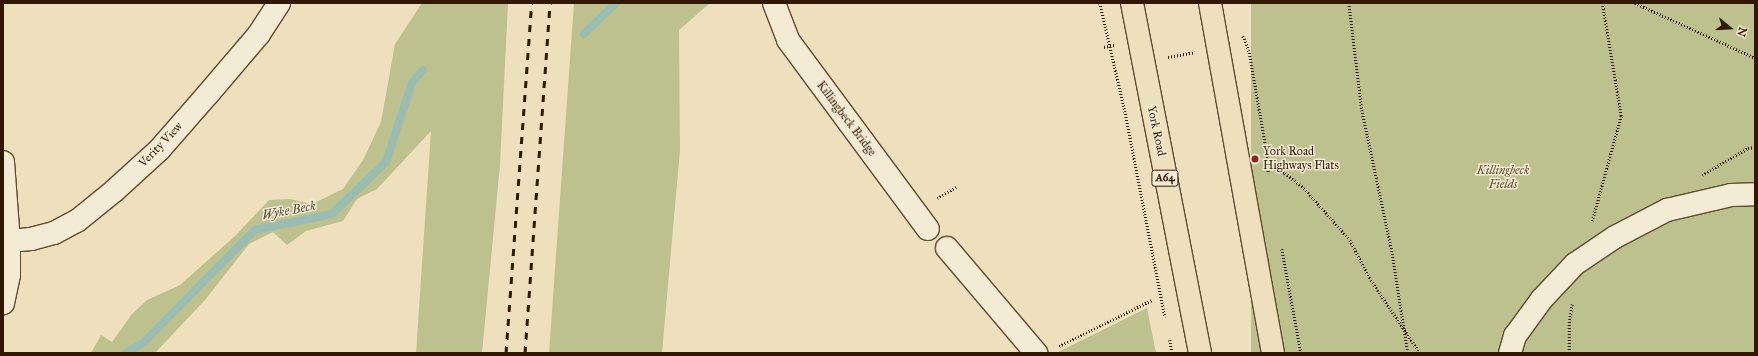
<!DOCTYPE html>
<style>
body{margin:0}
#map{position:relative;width:1758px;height:356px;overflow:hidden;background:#eee0bd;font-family:"IM FELL Great Primer",serif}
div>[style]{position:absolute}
.green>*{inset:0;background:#bdc18e;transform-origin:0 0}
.stream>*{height:8px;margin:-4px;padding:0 4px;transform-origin:4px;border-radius:4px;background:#99bdb0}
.path>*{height:2.5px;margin-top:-1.25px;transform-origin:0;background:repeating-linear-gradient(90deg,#311802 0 1px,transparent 0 3px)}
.roads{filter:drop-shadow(1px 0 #604a31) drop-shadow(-1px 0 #604a31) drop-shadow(0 1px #604a31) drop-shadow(0 -1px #604a31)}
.minor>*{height:22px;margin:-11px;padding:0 11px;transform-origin:11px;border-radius:11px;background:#f4ebd4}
.highway>*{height:22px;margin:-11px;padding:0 11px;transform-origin:11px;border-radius:11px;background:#eee0bd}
.rail>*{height:3px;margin-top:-1.5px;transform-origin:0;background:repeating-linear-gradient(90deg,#311802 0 7px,transparent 0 14px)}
.dots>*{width:11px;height:11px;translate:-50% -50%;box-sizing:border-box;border:2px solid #f4ebd4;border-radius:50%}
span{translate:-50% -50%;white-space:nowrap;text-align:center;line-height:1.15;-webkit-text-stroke:3px #f4ebd4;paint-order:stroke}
.shield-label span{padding:1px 3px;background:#f4ebd4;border:1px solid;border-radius:3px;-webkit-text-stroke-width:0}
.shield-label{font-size:11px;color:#311802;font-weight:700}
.street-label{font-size:12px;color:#311802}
.poi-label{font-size:12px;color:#311802}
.left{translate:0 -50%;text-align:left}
.park-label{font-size:12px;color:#5b4b2c;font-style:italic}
.water-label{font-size:13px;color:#55523f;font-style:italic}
.frame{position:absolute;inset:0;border:4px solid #311802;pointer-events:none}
.north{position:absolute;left:1710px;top:8px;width:40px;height:40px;-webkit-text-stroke:3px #f4ebd4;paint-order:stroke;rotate:108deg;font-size:11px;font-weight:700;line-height:16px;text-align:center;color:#311802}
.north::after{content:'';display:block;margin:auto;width:14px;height:18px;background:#311802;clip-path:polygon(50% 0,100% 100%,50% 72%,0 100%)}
</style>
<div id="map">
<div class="green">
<i style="clip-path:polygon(422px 3px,508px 3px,500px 165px,482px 353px,416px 353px,431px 131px,377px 189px,357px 199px,343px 221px,306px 231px,287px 245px,273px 232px,249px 244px,205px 300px,155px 353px,91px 353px,101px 335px,112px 342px,132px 314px,147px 300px,180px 285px,235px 236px,269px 200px,290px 199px,312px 204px,343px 189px,363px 160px,381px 122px,395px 44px)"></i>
<i style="clip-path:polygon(574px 3px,710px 3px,679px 30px,680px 150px,662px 353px,549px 353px)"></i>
<i style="left:1251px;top:3px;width:504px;height:357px"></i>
<i style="clip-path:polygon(1147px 308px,1156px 353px,1056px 353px)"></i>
</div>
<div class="stream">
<i style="left:584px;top:34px;width:45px;rotate:-44.1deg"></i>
<i style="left:126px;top:353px;width:21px;rotate:-31deg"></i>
<i style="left:144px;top:342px;width:158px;rotate:-45.3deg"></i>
<i style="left:255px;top:230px;width:79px;rotate:-11.7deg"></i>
<i style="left:332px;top:214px;width:75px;rotate:-43.9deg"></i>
<i style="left:386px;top:162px;width:83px;rotate:-71.8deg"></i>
<i style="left:412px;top:83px;width:17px;rotate:-50deg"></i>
</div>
<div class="path">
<i style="left:1100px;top:3px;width:111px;rotate:77deg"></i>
<i style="left:1125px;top:111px;width:210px;rotate:79deg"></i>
<i style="left:1349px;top:3px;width:108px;rotate:83.1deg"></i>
<i style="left:1362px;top:110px;width:144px;rotate:78deg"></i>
<i style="left:1392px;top:251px;width:103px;rotate:81.1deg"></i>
<i style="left:1635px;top:3px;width:132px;rotate:24.6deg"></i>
<i style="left:1243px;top:36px;width:15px;rotate:67deg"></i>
<i style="left:1249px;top:50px;width:117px;rotate:80.1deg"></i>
<i style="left:1269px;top:165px;width:9px;rotate:96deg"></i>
<i style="left:1104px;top:47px;width:11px;rotate:-10deg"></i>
<i style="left:1168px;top:57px;width:27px;rotate:-10deg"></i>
<i style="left:1275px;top:169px;width:11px;rotate:22deg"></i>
<i style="left:1285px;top:173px;width:24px;rotate:38deg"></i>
<i style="left:1304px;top:188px;width:69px;rotate:48.5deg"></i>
<i style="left:1350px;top:240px;width:45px;rotate:62.3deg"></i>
<i style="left:1371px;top:280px;width:88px;rotate:56.1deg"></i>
<i style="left:1702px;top:175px;width:53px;rotate:-30.4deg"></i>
<i style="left:1748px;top:148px;width:7px;rotate:-8deg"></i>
<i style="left:937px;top:198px;width:22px;rotate:-30deg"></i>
<i style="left:1592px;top:221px;width:109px;rotate:-74.6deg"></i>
<i style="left:1621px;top:116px;width:115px;rotate:-99.5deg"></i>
<i style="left:1282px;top:249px;width:106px;rotate:79.6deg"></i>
<i style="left:1170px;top:340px;width:13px;rotate:81deg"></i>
<i style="left:1059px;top:346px;width:104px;rotate:-26.3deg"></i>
<i style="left:1569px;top:353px;width:30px;rotate:-90deg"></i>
<i style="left:1569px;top:323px;width:19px;rotate:-81deg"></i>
</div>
<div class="roads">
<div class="minor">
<i style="left:774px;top:3px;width:40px;rotate:69deg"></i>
<i style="left:788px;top:40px;width:235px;rotate:53.5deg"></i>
<i style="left:3px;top:162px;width:79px;rotate:85.7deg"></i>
<i style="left:9px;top:241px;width:34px;rotate:90deg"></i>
<i style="left:9px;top:275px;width:29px;rotate:102deg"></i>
<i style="left:9px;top:241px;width:22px;rotate:-5deg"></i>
<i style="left:31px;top:239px;width:24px;rotate:-15deg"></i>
<i style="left:54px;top:233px;width:26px;rotate:-28deg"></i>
<i style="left:77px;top:221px;width:48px;rotate:-39deg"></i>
<i style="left:114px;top:191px;width:61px;rotate:-42.3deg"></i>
<i style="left:159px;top:150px;width:74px;rotate:-48.8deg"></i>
<i style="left:208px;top:94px;width:79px;rotate:-49.6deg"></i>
<i style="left:259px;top:34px;width:37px;rotate:-57deg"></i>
<i style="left:947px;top:248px;width:138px;rotate:49.7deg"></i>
<i style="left:1510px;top:353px;width:18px;rotate:-74deg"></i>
<i style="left:1515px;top:336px;width:46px;rotate:-53.9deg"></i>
<i style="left:1542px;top:299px;width:48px;rotate:-46.7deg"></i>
<i style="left:1575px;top:264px;width:48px;rotate:-34deg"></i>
<i style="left:1615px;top:237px;width:59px;rotate:-27.4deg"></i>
<i style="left:1667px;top:210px;width:66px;rotate:-13.2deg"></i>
<i style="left:1731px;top:195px;width:24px;rotate:-2deg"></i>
</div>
<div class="highway">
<i style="left:1132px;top:3px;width:357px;rotate:79deg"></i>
<i style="left:1210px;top:3px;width:356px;rotate:79.8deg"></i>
</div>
</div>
<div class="rail">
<i style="left:506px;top:353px;width:351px;rotate:-85.8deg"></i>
<i style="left:525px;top:353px;width:351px;rotate:-85.9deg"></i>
</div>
<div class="dots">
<i style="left:1255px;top:159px;background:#8f2418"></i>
</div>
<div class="shield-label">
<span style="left:1165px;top:178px">A64</span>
</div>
<div class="street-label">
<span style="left:846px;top:119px;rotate:53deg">Killingbeck Bridge</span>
<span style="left:1156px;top:131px;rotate:78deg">York Road</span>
<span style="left:161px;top:145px;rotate:-46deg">Verity View</span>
</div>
<div class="poi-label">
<span class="left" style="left:1263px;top:159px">York Road<br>Highways Flats</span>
</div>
<div class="park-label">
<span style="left:1503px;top:178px">Killingbeck<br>Fields</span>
</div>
<div class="water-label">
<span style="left:289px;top:211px;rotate:-11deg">Wyke Beck</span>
</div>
<div class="frame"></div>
<div class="north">N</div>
</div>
